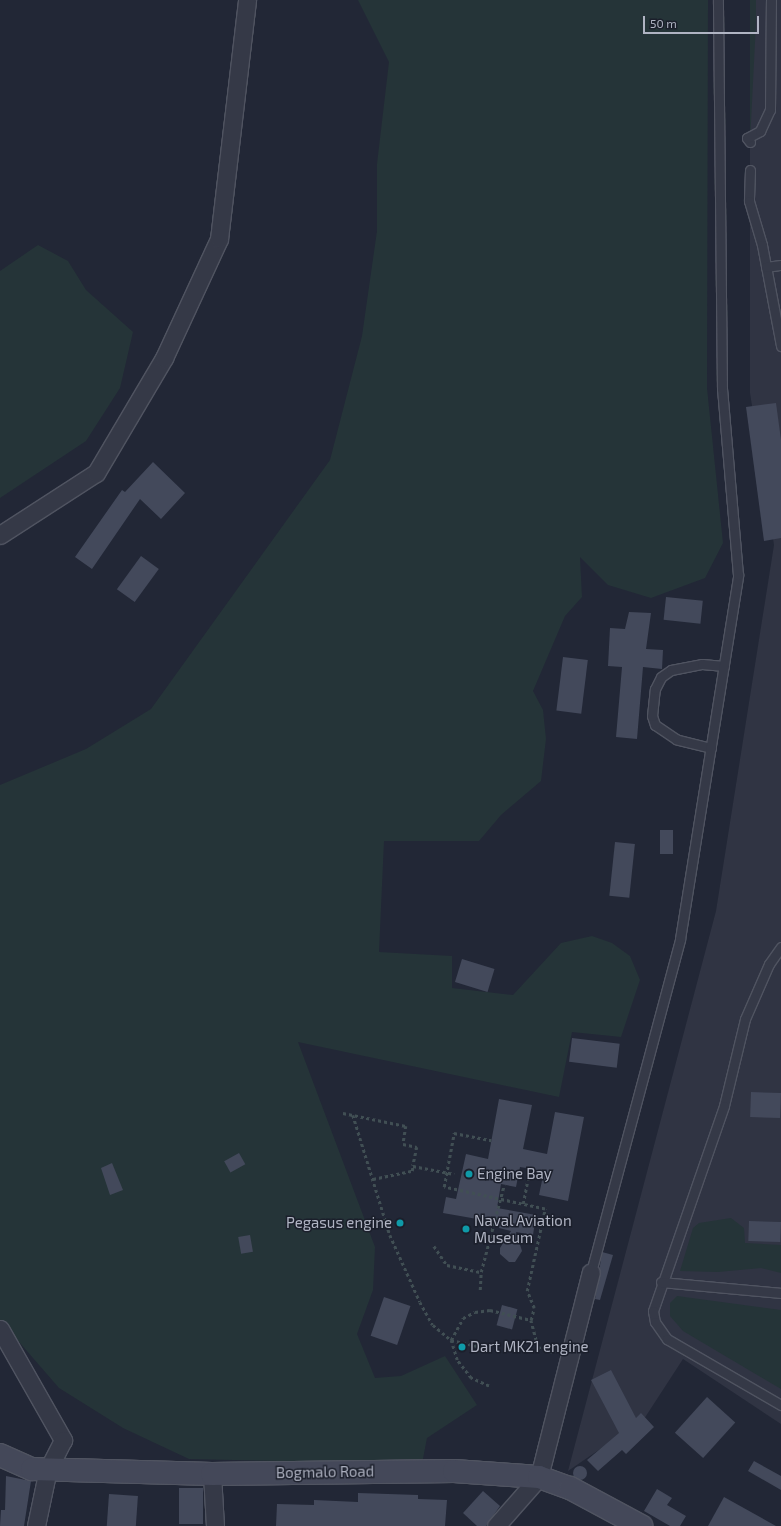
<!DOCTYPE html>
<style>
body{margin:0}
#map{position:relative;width:781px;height:1526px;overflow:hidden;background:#222736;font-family:"Exo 2",sans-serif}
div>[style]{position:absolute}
.airport>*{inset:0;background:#303443}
.green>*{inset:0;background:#253438}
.building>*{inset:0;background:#43495b;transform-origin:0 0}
.round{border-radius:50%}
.path>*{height:2.5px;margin-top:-1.25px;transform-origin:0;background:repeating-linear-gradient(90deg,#414f54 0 3px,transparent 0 6px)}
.roads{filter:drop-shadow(1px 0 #505461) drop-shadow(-1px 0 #505461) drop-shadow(0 1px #505461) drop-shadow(0 -1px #505461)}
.lane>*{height:9px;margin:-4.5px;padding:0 4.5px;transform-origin:4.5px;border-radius:4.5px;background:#353947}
.street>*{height:17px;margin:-8.5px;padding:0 8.5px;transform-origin:8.5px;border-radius:8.5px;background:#353947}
.secondary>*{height:22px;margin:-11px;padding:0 11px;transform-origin:11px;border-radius:11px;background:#444859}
.dots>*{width:11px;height:11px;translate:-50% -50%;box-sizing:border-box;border:2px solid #1b1f2b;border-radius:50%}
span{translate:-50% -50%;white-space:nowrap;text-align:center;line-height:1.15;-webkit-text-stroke:3px #1b1f2b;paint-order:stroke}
.poi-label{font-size:15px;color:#b0b4c3}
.left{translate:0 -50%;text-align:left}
.right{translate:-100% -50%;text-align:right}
.street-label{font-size:15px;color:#b0b4c3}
.scale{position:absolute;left:643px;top:16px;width:116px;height:18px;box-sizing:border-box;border:2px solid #b0b4c3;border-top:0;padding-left:5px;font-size:12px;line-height:14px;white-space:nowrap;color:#b0b4c3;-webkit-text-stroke:3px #1b1f2b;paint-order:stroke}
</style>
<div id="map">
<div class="airport">
<i style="clip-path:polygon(750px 0,781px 0,781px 1424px,683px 1359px,644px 1419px,568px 1471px,716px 911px,774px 545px,750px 393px)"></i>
</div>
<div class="green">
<i style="clip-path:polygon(358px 0,708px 0,707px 388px,723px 543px,705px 578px,651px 598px,608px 585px,580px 557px,582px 597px,565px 616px,533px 691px,543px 710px,546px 739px,541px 781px,501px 815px,479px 841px,384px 841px,379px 952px,452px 956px,452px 988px,513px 995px,561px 943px,592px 936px,612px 943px,630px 956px,640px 980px,621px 1037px,572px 1032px,559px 1097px,298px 1042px,375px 1247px,373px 1290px,357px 1334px,375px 1378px,401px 1376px,445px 1356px,477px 1405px,427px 1438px,422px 1464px,189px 1459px,123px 1428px,59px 1388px,0 1320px,0 785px,86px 749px,151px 709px,330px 460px,362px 336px,377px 231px,377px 164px,389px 62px)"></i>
<i style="clip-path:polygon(750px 0,756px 0,756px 22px,750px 142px)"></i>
<i style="clip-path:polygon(38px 245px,68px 261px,86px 290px,133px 332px,120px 388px,86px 441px,0 498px,0 271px)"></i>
<i style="clip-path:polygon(731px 1218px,744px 1228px,745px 1243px,781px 1245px,781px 1273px,761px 1268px,718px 1272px,680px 1271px,693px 1228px,699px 1223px)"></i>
<i style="clip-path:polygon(677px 1296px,781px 1310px,781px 1389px,683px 1331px,670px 1316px,670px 1303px)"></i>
</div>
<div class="building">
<i style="clip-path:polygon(776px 403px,781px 440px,781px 538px,764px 541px,746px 407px)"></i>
<i style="clip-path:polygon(153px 462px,185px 493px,161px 519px,140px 499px,92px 569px,75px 557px,122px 490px,125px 492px)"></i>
<i style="left:141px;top:556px;width:22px;height:41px;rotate:36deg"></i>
<i style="left:666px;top:597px;width:37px;height:23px;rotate:6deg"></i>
<i style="clip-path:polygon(629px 612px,651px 613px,646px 649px,663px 650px,662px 669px,643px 667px,637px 739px,616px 737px,622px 667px,608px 666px,610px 628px,625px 629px)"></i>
<i style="left:563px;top:657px;width:25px;height:54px;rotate:7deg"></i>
<i style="left:660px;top:830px;width:13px;height:24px"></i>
<i style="left:615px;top:842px;width:20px;height:54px;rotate:6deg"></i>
<i style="left:462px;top:959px;width:34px;height:24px;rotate:17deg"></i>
<i style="left:572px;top:1038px;width:48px;height:24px;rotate:7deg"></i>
<i style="left:751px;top:1092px;width:30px;height:25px;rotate:2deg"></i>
<i style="clip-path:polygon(499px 1099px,532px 1105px,523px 1149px,547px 1154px,555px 1112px,584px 1117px,568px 1201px,539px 1195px,544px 1171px,520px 1167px,516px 1187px,501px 1184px,497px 1208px,536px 1215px,533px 1235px,516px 1232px,522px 1251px,515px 1262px,509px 1262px,500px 1254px,500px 1248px,511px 1231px,499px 1228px,500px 1223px,443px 1213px,446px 1197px,456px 1199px,466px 1154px,488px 1159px)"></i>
<i style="left:239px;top:1153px;width:13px;height:17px;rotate:61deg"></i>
<i style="clip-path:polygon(112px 1163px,123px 1190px,110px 1195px,101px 1168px)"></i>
<i style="left:749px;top:1221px;width:32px;height:20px;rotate:2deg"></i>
<i style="left:250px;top:1235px;width:17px;height:12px;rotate:80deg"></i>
<i style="clip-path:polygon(602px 1252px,613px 1255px,600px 1300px,595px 1299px)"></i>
<i style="left:384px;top:1297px;width:28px;height:41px;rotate:19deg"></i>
<i style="left:502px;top:1305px;width:16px;height:21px;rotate:15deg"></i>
<i style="clip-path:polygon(611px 1370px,636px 1418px,641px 1413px,654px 1427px,626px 1454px,622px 1450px,598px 1471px,587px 1460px,619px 1433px,591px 1380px)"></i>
<i style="left:707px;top:1397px;width:38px;height:48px;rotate:42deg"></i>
<i style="clip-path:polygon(754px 1461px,781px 1476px,781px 1490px,748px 1471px)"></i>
<i class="round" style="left:573px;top:1466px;width:14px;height:14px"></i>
<i style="clip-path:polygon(6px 1476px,31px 1481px,24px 1526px,0 1526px,1px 1510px,5px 1510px)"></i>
<i style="left:179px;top:1488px;width:24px;height:36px"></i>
<i style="clip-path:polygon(657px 1489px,672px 1498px,667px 1505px,686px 1516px,680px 1526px,670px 1526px,644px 1511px)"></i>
<i style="clip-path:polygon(483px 1491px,500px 1506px,486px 1526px,477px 1526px,463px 1513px)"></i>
<i style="clip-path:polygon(358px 1493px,418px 1495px,418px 1499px,447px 1500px,445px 1526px,276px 1526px,277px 1504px,314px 1505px,314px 1500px,358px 1502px)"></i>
<i style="left:109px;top:1494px;width:29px;height:32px;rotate:4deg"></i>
<i style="clip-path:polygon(724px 1497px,776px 1526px,708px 1526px)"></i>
</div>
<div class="path">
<i style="left:343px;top:1113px;width:64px;rotate:11.7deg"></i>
<i style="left:406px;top:1126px;width:18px;rotate:99deg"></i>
<i style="left:403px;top:1144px;width:14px;rotate:12deg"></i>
<i style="left:417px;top:1147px;width:19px;rotate:102deg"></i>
<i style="left:413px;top:1166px;width:42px;rotate:11deg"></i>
<i style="left:353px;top:1115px;width:126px;rotate:72.9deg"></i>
<i style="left:390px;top:1235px;width:73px;rotate:65.9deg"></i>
<i style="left:420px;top:1302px;width:26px;rotate:61deg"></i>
<i style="left:433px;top:1325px;width:23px;rotate:40deg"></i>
<i style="left:451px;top:1340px;width:36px;rotate:13deg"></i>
<i style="left:373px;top:1179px;width:40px;rotate:-12deg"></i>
<i style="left:412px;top:1171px;width:5px;rotate:-79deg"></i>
<i style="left:523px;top:1204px;width:31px;rotate:-79deg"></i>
<i style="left:434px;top:1246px;width:23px;rotate:56deg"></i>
<i style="left:447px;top:1265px;width:35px;rotate:12deg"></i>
<i style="left:480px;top:1290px;width:18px;rotate:-87deg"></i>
<i style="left:481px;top:1272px;width:90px;rotate:-75.2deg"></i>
<i style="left:531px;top:1320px;width:28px;rotate:75deg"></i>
<i style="left:538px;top:1347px;width:18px;rotate:19deg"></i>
<i style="left:489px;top:1386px;width:20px;rotate:-156deg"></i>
<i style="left:471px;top:1378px;width:23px;rotate:-128deg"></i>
<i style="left:457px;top:1360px;width:21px;rotate:-107deg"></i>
<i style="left:451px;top:1340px;width:25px;rotate:-61deg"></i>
<i style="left:463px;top:1318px;width:13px;rotate:-27deg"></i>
<i style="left:475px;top:1312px;width:15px;rotate:-8deg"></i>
<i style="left:490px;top:1310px;width:42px;rotate:13.7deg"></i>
<i style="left:531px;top:1320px;width:12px;rotate:-76deg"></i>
<i style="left:534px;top:1308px;width:18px;rotate:-112deg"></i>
<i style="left:527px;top:1291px;width:84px;rotate:-77.6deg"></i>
<i style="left:545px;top:1209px;width:103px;rotate:-167.7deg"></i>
<i style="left:444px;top:1187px;width:55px;rotate:-79.5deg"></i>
<i style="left:454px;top:1133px;width:38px;rotate:11deg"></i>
</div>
<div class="roads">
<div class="lane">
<i style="left:750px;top:142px;width:5px;rotate:-127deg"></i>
<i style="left:747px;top:138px;width:15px;rotate:-28deg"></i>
<i style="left:760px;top:131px;width:23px;rotate:-65deg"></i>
<i style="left:770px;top:110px;width:110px;rotate:-89.5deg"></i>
<i style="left:750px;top:170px;width:31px;rotate:92deg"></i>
<i style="left:749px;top:201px;width:46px;rotate:73.5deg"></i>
<i style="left:762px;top:245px;width:103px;rotate:79.3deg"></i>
<i style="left:766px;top:267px;width:15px;rotate:-8deg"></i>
<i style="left:711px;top:748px;width:36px;rotate:-166deg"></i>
<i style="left:676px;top:739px;width:25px;rotate:-146deg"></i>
<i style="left:655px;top:725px;width:9px;rotate:-108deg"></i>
<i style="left:652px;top:716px;width:27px;rotate:-84deg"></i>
<i style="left:655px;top:689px;width:13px;rotate:-63deg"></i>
<i style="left:661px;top:677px;width:12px;rotate:-35deg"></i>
<i style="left:671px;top:670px;width:32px;rotate:-11deg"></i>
<i style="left:702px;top:664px;width:22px;rotate:5deg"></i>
<i style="left:781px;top:947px;width:21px;rotate:125deg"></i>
<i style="left:769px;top:964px;width:60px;rotate:113.6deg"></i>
<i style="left:745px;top:1019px;width:89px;rotate:103.6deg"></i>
<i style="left:724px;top:1106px;width:217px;rotate:109.1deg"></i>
<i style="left:653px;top:1311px;width:11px;rotate:80deg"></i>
<i style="left:655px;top:1322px;width:21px;rotate:55deg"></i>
<i style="left:667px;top:1339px;width:132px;rotate:30.1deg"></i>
<i style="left:591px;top:1272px;width:345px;rotate:-75deg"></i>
<i style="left:680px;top:939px;width:369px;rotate:-80.9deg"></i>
<i style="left:738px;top:575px;width:187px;rotate:-94.9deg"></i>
<i style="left:722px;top:389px;width:389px;rotate:-90.6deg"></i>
<i style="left:661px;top:1282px;width:121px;rotate:5.2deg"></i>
</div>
<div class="street">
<i style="left:0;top:535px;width:114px;rotate:-32.9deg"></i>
<i style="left:96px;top:473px;width:134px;rotate:-59.4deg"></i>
<i style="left:164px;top:358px;width:131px;rotate:-65.2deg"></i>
<i style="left:219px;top:239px;width:241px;rotate:-83.3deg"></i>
<i style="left:0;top:1329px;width:128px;rotate:60.4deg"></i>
<i style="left:63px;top:1440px;width:33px;rotate:117deg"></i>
<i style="left:48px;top:1469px;width:58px;rotate:101.9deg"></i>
<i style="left:212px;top:1474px;width:52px;rotate:86.7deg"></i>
<i style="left:496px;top:1526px;width:65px;rotate:-48.7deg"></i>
<i style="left:539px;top:1477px;width:211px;rotate:-75.8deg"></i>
</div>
<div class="secondary">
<i style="left:0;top:1455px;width:35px;rotate:24deg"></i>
<i style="left:32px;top:1469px;width:180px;rotate:1.6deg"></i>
<i style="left:212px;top:1474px;width:242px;rotate:-0.7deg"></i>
<i style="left:454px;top:1471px;width:85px;rotate:4deg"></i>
<i style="left:539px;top:1477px;width:33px;rotate:20deg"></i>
<i style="left:570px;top:1488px;width:81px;rotate:28.2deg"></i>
</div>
</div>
<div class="dots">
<i style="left:469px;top:1174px;background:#0f9aa8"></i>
<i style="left:400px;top:1223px;background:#0f9aa8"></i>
<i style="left:466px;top:1229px;background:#0f9aa8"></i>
<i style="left:462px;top:1347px;background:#0f9aa8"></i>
</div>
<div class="poi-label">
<span class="left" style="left:477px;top:1174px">Engine Bay</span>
<span class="left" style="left:474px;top:1229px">Naval Aviation<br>Museum</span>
<span class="right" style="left:392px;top:1223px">Pegasus engine</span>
<span class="left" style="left:470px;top:1347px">Dart MK21 engine</span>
</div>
<div class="street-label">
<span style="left:325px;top:1472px;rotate:-1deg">Bogmalo Road</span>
</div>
<div class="scale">50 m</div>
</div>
